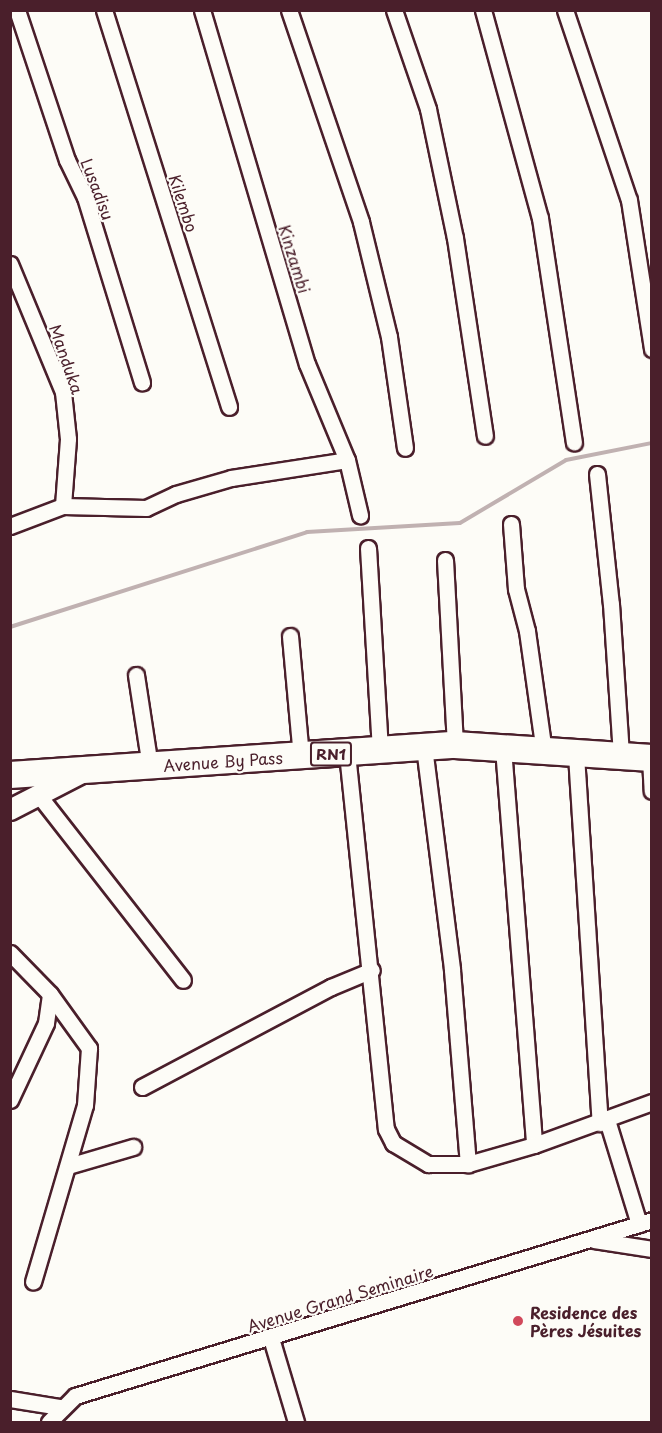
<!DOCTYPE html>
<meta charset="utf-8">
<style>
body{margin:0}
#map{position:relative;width:662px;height:1433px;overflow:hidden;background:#fdfcf7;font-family:"Playpen Sans",sans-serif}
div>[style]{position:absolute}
.stream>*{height:4px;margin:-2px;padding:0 2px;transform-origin:2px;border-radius:2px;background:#c0b1b1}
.roads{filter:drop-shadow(2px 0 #4a1f2b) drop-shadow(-2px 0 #4a1f2b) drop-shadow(0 2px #4a1f2b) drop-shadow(0 -2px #4a1f2b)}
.street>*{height:15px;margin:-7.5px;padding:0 7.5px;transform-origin:7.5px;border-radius:7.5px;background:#fdfcf7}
.secondary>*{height:20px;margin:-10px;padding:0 10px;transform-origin:10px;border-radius:10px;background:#fdfcf7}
.highway>*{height:26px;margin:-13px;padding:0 13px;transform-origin:13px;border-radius:13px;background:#fdfcf7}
.dots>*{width:16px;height:16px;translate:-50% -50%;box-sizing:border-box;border:3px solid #fdfcf7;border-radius:50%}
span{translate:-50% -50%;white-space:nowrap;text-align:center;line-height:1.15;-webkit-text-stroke:4.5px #fdfcf7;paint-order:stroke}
.shield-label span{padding:2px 4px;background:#fdfcf7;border:2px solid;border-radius:4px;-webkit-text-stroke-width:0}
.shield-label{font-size:15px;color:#4a1f2b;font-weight:700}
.street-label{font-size:16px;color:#4a1f2b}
.poi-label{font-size:16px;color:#4a1f2b;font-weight:700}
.left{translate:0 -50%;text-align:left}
.frame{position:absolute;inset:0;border:12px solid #4a1f2b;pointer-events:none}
</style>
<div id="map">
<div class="stream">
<i style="left:10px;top:627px;width:312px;rotate:-17.7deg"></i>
<i style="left:307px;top:532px;width:153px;rotate:-3.4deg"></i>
<i style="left:460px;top:523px;width:123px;rotate:-30.7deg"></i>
<i style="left:566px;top:460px;width:88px;rotate:-11.2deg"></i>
</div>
<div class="roads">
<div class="street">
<i style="left:17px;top:10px;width:158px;rotate:71.6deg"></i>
<i style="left:67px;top:160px;width:41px;rotate:64.1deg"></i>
<i style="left:85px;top:197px;width:194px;rotate:72.9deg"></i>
<i style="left:104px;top:10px;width:416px;rotate:72.5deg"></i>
<i style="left:202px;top:10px;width:369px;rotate:73.5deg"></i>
<i style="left:307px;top:364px;width:104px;rotate:67.4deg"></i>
<i style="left:347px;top:460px;width:57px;rotate:76.7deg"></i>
<i style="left:289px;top:10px;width:224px;rotate:71.2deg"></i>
<i style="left:361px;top:222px;width:118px;rotate:76.3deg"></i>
<i style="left:389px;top:337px;width:112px;rotate:81.8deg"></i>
<i style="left:394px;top:10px;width:105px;rotate:71deg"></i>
<i style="left:428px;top:109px;width:132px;rotate:78.2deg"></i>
<i style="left:455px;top:238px;width:200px;rotate:81.4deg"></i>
<i style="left:483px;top:10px;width:216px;rotate:74.7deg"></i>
<i style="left:540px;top:218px;width:227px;rotate:81.4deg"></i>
<i style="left:565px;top:10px;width:200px;rotate:71.4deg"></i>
<i style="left:629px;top:200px;width:151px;rotate:81.2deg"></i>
<i style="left:10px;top:264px;width:139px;rotate:67.5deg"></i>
<i style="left:63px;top:392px;width:47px;rotate:83.9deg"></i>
<i style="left:68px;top:439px;width:67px;rotate:94.3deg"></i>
<i style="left:597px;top:474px;width:131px;rotate:83.9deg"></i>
<i style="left:611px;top:604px;width:152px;rotate:86.2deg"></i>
<i style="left:511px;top:524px;width:65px;rotate:85.6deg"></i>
<i style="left:516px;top:589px;width:43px;rotate:75.3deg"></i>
<i style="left:527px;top:631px;width:122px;rotate:82deg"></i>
<i style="left:10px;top:526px;width:57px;rotate:-20.7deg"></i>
<i style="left:63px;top:506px;width:83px;rotate:1.4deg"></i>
<i style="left:146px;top:508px;width:33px;rotate:-25deg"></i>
<i style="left:176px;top:494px;width:57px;rotate:-16.2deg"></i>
<i style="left:231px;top:478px;width:117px;rotate:-8.8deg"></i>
<i style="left:368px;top:548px;width:203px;rotate:86.6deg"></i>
<i style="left:445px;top:560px;width:185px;rotate:86.9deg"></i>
<i style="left:290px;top:636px;width:121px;rotate:84.8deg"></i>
<i style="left:136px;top:675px;width:92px;rotate:81.3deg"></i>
<i style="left:424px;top:747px;width:225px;rotate:82.8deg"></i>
<i style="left:452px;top:970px;width:195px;rotate:85.3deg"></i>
<i style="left:503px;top:748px;width:398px;rotate:85.5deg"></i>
<i style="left:347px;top:753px;width:378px;rotate:84.1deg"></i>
<i style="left:386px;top:1129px;width:16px;rotate:63deg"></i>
<i style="left:393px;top:1143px;width:41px;rotate:31deg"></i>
<i style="left:428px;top:1164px;width:40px"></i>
<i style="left:468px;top:1164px;width:69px;rotate:-16.1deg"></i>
<i style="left:534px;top:1145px;width:126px;rotate:-20deg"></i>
<i style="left:576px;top:755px;width:369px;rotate:86.3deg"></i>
<i style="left:650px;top:758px;width:33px;rotate:87deg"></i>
<i style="left:37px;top:793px;width:237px;rotate:52deg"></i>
<i style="left:10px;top:953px;width:57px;rotate:45.7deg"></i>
<i style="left:50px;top:994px;width:67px;rotate:54.2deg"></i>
<i style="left:89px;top:1048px;width:57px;rotate:94deg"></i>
<i style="left:85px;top:1105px;width:184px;rotate:106.4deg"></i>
<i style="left:142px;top:1087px;width:214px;rotate:-27.9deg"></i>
<i style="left:331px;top:987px;width:44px;rotate:-22.5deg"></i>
<i style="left:10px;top:1100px;width:85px;rotate:-64.9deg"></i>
<i style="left:46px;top:1023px;width:29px;rotate:-82deg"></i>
<i style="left:607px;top:1120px;width:109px;rotate:72.9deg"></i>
<i style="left:68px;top:1166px;width:68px;rotate:-16.3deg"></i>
<i style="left:594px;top:1240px;width:59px;rotate:8.8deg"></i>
<i style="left:271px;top:1338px;width:88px;rotate:73.4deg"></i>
<i style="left:10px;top:1399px;width:51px;rotate:9.1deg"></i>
<i style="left:49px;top:1422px;width:37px;rotate:-45deg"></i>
<i style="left:75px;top:1396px;width:603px;rotate:-16.96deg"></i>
</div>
<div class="secondary">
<i style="left:10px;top:810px;width:79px;rotate:-27.2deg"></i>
</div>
<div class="highway">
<i style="left:10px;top:775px;width:446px;rotate:-3.9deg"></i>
<i style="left:455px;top:745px;width:197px;rotate:3.8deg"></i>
</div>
</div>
<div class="dots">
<i style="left:518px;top:1321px;background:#d1495b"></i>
</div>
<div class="shield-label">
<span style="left:331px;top:754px">RN1</span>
</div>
<div class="street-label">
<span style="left:98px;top:189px;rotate:69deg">Lusadisu</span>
<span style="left:184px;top:203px;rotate:72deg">Kilembo</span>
<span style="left:295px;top:259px;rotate:73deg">Kinzambi</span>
<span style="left:67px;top:359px;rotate:71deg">Manduka</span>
<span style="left:223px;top:761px;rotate:-4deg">Avenue By Pass</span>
<span style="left:340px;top:1298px;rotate:-17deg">Avenue Grand Seminaire</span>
</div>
<div class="poi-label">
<span class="left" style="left:530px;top:1321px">Residence des<br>Pères Jésuites</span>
</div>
<div class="frame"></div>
</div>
